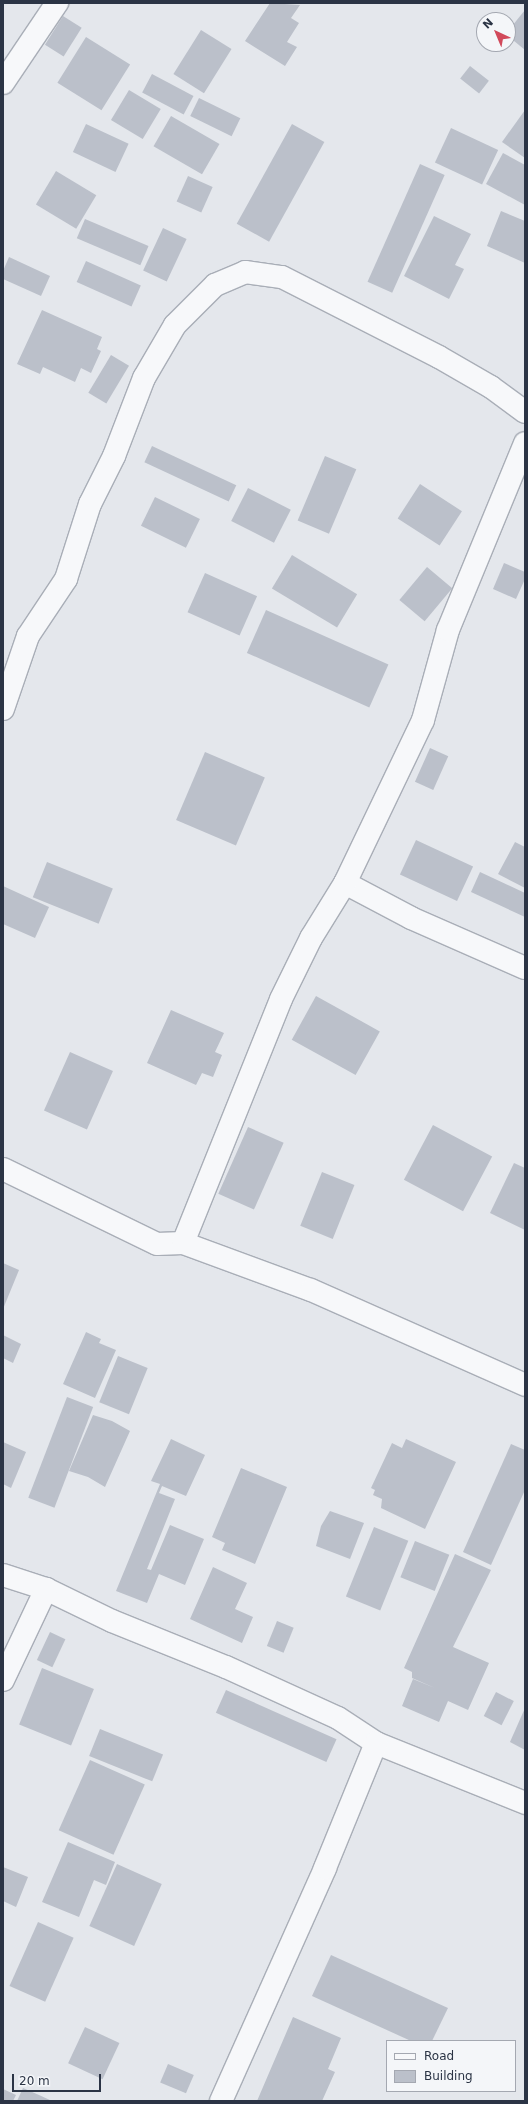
<!DOCTYPE html>
<style>
body{margin:0}
#map{position:relative;width:528px;height:2104px;overflow:hidden;background:#e4e7ec;font-family:"DejaVu Sans",sans-serif}
div>[style]{position:absolute}
.building>*{inset:0;background:#bbc0ca;transform-origin:0 0}
.roads{filter:drop-shadow(1px 0 #a9aeb7) drop-shadow(-1px 0 #a9aeb7) drop-shadow(0 1px #a9aeb7) drop-shadow(0 -1px #a9aeb7)}
.minor>*{height:22px;margin:-11px;padding:0 11px;transform-origin:11px;border-radius:11px;background:#f7f8fa}
span{translate:-50% -50%;white-space:nowrap;text-align:center;line-height:1.15;-webkit-text-stroke:3px #f4f6f9;paint-order:stroke}
.frame{position:absolute;inset:0;border:4px solid #2b3445;pointer-events:none}
.legend{position:absolute;left:386px;top:2040px;width:130px;height:52px;box-sizing:border-box;background:#f4f6f9;border:1px solid #a4a8b1;margin:0;padding:5px 7px;list-style:none;font-size:12px;color:#2b3445}
.legend li{display:flex;align-items:center;gap:8px;height:20px}
.legend b{width:20px;border:1px solid #a4a8b1}
.north{position:absolute;left:476px;top:12px;width:40px;height:40px;box-sizing:border-box;background:#f4f6f9;border:1px solid #a4a8b1;border-radius:50%;rotate:316deg;font-size:11px;font-weight:700;line-height:16px;text-align:center;color:#2b3445}
.north::after{content:'';display:block;margin:auto;width:14px;height:18px;background:#d1495b;clip-path:polygon(50% 0,100% 100%,50% 72%,0 100%)}
.scale{position:absolute;left:12px;top:2074px;width:89px;height:18px;box-sizing:border-box;border:2px solid #2b3445;border-top:0;padding-left:5px;font-size:12px;line-height:14px;white-space:nowrap;color:#2b3445;-webkit-text-stroke:3px #f4f6f9;paint-order:stroke}
</style>
<div id="map">
<div class="building">
<i style="clip-path:polygon(270px 3px,300px 5px,291px 18px,299px 23px,287px 42px,297px 47px,285px 66px,245px 41px)"></i>
<i style="clip-path:polygon(525px 10px,525px 50px,508px 36px,508px 31px)"></i>
<i style="left:63px;top:16px;width:22px;height:34px;rotate:32deg"></i>
<i style="left:201px;top:30px;width:36px;height:52px;rotate:32deg"></i>
<i style="left:86px;top:37px;width:52px;height:54px;rotate:32deg"></i>
<i style="left:470px;top:66px;width:24px;height:16px;rotate:38deg"></i>
<i style="left:152px;top:74px;width:47px;height:21px;rotate:28deg"></i>
<i style="left:129px;top:90px;width:37px;height:35px;rotate:31deg"></i>
<i style="left:199px;top:98px;width:46px;height:20px;rotate:26deg"></i>
<i style="clip-path:polygon(525px 110px,525px 158px,502px 142px)"></i>
<i style="left:171px;top:116px;width:56px;height:35px;rotate:30deg"></i>
<i style="left:86px;top:124px;width:47px;height:31px;rotate:25deg"></i>
<i style="left:292px;top:124px;width:37px;height:114px;rotate:29deg"></i>
<i style="left:451px;top:128px;width:52px;height:38px;rotate:25deg"></i>
<i style="clip-path:polygon(503px 153px,525px 165px,525px 205px,486px 184px)"></i>
<i style="left:420px;top:164px;width:27px;height:129px;rotate:24deg"></i>
<i style="left:56px;top:171px;width:47px;height:39px;rotate:31deg"></i>
<i style="left:188px;top:176px;width:27px;height:28px;rotate:24deg"></i>
<i style="clip-path:polygon(501px 211px,525px 221px,525px 263px,487px 246px)"></i>
<i style="clip-path:polygon(434px 216px,471px 234px,455px 265px,464px 269px,449px 299px,404px 276px)"></i>
<i style="left:85px;top:219px;width:69px;height:21px;rotate:23deg"></i>
<i style="left:163px;top:228px;width:26px;height:47px;rotate:25deg"></i>
<i style="clip-path:polygon(9px 257px,50px 276px,41px 296px,3px 279px,3px 271px)"></i>
<i style="left:86px;top:261px;width:60px;height:23px;rotate:24deg"></i>
<i style="clip-path:polygon(42px 310px,102px 337px,97px 349px,101px 351px,91px 373px,81px 368px,75px 382px,43px 367px,40px 374px,17px 364px)"></i>
<i style="left:111px;top:355px;width:21px;height:44px;rotate:31deg"></i>
<i style="left:152px;top:446px;width:93px;height:18px;rotate:25deg"></i>
<i style="left:325px;top:456px;width:34px;height:70px;rotate:23deg"></i>
<i style="left:420px;top:484px;width:50px;height:41px;rotate:33deg"></i>
<i style="left:248px;top:488px;width:48px;height:37px;rotate:27deg"></i>
<i style="left:155px;top:497px;width:50px;height:32px;rotate:26deg"></i>
<i style="left:292px;top:555px;width:76px;height:39px;rotate:31deg"></i>
<i style="clip-path:polygon(504px 563px,525px 572px,525px 579px,516px 599px,493px 589px)"></i>
<i style="left:427px;top:567px;width:33px;height:43px;rotate:40deg"></i>
<i style="left:205px;top:573px;width:57px;height:43px;rotate:24deg"></i>
<i style="left:266px;top:610px;width:134px;height:47px;rotate:24deg"></i>
<i style="left:430px;top:748px;width:20px;height:37px;rotate:24deg"></i>
<i style="left:205px;top:752px;width:65px;height:74px;rotate:23deg"></i>
<i style="left:416px;top:840px;width:63px;height:38px;rotate:25deg"></i>
<i style="clip-path:polygon(515px 842px,525px 847px,525px 888px,498px 874px)"></i>
<i style="left:47px;top:862px;width:71px;height:38px;rotate:22deg"></i>
<i style="clip-path:polygon(480px 872px,525px 893px,525px 917px,471px 892px)"></i>
<i style="clip-path:polygon(3px 886px,49px 907px,35px 938px,3px 924px)"></i>
<i style="left:316px;top:996px;width:73px;height:50px;rotate:29deg"></i>
<i style="clip-path:polygon(171px 1010px,224px 1033px,215px 1052px,222px 1055px,213px 1077px,202px 1073px,196px 1085px,147px 1063px)"></i>
<i style="left:70px;top:1052px;width:47px;height:64px;rotate:24deg"></i>
<i style="left:433px;top:1125px;width:67px;height:62px;rotate:28deg"></i>
<i style="left:248px;top:1127px;width:39px;height:73px;rotate:24deg"></i>
<i style="clip-path:polygon(514px 1163px,525px 1168px,525px 1230px,490px 1213px)"></i>
<i style="left:322px;top:1172px;width:35px;height:58px;rotate:22deg"></i>
<i style="clip-path:polygon(3px 1263px,19px 1270px,3px 1309px)"></i>
<i style="clip-path:polygon(86px 1332px,101px 1339px,99px 1343px,116px 1350px,95px 1398px,63px 1384px)"></i>
<i style="clip-path:polygon(3px 1335px,21px 1344px,13px 1363px,3px 1358px)"></i>
<i style="left:118px;top:1356px;width:32px;height:50px;rotate:22deg"></i>
<i style="left:67px;top:1397px;width:28px;height:108px;rotate:21deg"></i>
<i style="clip-path:polygon(93px 1415px,112px 1421px,130px 1431px,105px 1487px,88px 1477px,69px 1471px)"></i>
<i style="clip-path:polygon(171px 1439px,205px 1455px,186px 1496px,162px 1486px,159px 1493px,175px 1499px,147px 1569px,151px 1570px,170px 1525px,204px 1539px,185px 1585px,159px 1574px,147px 1603px,116px 1591px,160px 1484px,151px 1481px)"></i>
<i style="clip-path:polygon(406px 1439px,456px 1462px,425px 1529px,381px 1508px,382px 1499px,373px 1495px,375px 1490px,371px 1488px,392px 1443px,402px 1448px)"></i>
<i style="clip-path:polygon(3px 1442px,26px 1452px,11px 1488px,3px 1484px)"></i>
<i style="clip-path:polygon(511px 1444px,525px 1450px,525px 1490px,491px 1565px,463px 1552px)"></i>
<i style="clip-path:polygon(241px 1468px,287px 1487px,255px 1564px,222px 1550px,225px 1543px,212px 1537px)"></i>
<i style="clip-path:polygon(330px 1511px,364px 1523px,350px 1559px,316px 1546px,321px 1526px)"></i>
<i style="left:374px;top:1527px;width:37px;height:75px;rotate:22deg"></i>
<i style="left:415px;top:1541px;width:37px;height:39px;rotate:22deg"></i>
<i style="clip-path:polygon(455px 1554px,491px 1570px,453px 1647px,489px 1663px,468px 1710px,448px 1701px,439px 1722px,402px 1706px,413px 1679px,435px 1688px,412px 1678px,412px 1672px,404px 1668px)"></i>
<i style="clip-path:polygon(213px 1567px,247px 1583px,235px 1609px,253px 1617px,242px 1643px,190px 1619px)"></i>
<i style="left:277px;top:1621px;width:18px;height:27px;rotate:22deg"></i>
<i style="left:50px;top:1632px;width:17px;height:31px;rotate:25deg"></i>
<i style="left:42px;top:1668px;width:56px;height:61px;rotate:22deg"></i>
<i style="left:226px;top:1690px;width:121px;height:25px;rotate:24deg"></i>
<i style="left:496px;top:1692px;width:20px;height:27px;rotate:27deg"></i>
<i style="clip-path:polygon(525px 1708px,525px 1750px,510px 1742px)"></i>
<i style="left:100px;top:1729px;width:68px;height:29px;rotate:22deg"></i>
<i style="left:90px;top:1760px;width:60px;height:77px;rotate:24deg"></i>
<i style="clip-path:polygon(68px 1842px,115px 1862px,106px 1885px,94px 1880px,79px 1917px,42px 1902px)"></i>
<i style="left:117px;top:1864px;width:49px;height:68px;rotate:24deg"></i>
<i style="clip-path:polygon(3px 1867px,28px 1877px,16px 1907px,3px 1901px)"></i>
<i style="left:38px;top:1922px;width:39px;height:70px;rotate:24deg"></i>
<i style="clip-path:polygon(331px 1955px,448px 2008px,432px 2041px,411px 2041px,312px 1996px)"></i>
<i style="clip-path:polygon(293px 2017px,341px 2038px,328px 2069px,335px 2072px,322px 2101px,257px 2101px)"></i>
<i style="left:85px;top:2027px;width:38px;height:40px;rotate:25deg"></i>
<i style="left:168px;top:2064px;width:28px;height:20px;rotate:23deg"></i>
<i style="clip-path:polygon(23px 2088px,39px 2095px,52px 2101px,17px 2101px)"></i>
<i style="clip-path:polygon(3px 2089px,16px 2095px,13px 2101px,3px 2101px)"></i>
</div>
<div class="roads">
<div class="minor">
<i style="left:3px;top:83px;width:97px;rotate:-56deg"></i>
<i style="left:3px;top:709px;width:77px;rotate:-71.1deg"></i>
<i style="left:28px;top:636px;width:69px;rotate:-56.3deg"></i>
<i style="left:66px;top:579px;width:79px;rotate:-72.3deg"></i>
<i style="left:90px;top:504px;width:54px;rotate:-63.4deg"></i>
<i style="left:114px;top:456px;width:84px;rotate:-69deg"></i>
<i style="left:144px;top:378px;width:61px;rotate:-59.7deg"></i>
<i style="left:175px;top:325px;width:57px;rotate:-45deg"></i>
<i style="left:215px;top:285px;width:33px;rotate:-23deg"></i>
<i style="left:245px;top:272px;width:37px;rotate:8deg"></i>
<i style="left:282px;top:277px;width:176px;rotate:27deg"></i>
<i style="left:439px;top:357px;width:60px;rotate:30deg"></i>
<i style="left:491px;top:387px;width:42px;rotate:36.3deg"></i>
<i style="left:345px;top:883px;width:75px;rotate:27.9deg"></i>
<i style="left:411px;top:918px;width:124px;rotate:23.7deg"></i>
<i style="left:3px;top:1169px;width:171px;rotate:26deg"></i>
<i style="left:157px;top:1244px;width:26px;rotate:-2deg"></i>
<i style="left:183px;top:1243px;width:136px;rotate:20.2deg"></i>
<i style="left:311px;top:1290px;width:234px;rotate:23.9deg"></i>
<i style="left:183px;top:1243px;width:263px;rotate:-68.1deg"></i>
<i style="left:281px;top:999px;width:68px;rotate:-63.8deg"></i>
<i style="left:311px;top:938px;width:65px;rotate:-58.3deg"></i>
<i style="left:345px;top:883px;width:181px;rotate:-64.4deg"></i>
<i style="left:423px;top:720px;width:93px;rotate:-74.5deg"></i>
<i style="left:448px;top:630px;width:202px;rotate:-67.6deg"></i>
<i style="left:3px;top:1575px;width:45px;rotate:18deg"></i>
<i style="left:46px;top:1589px;width:73px;rotate:25.9deg"></i>
<i style="left:112px;top:1621px;width:123px;rotate:22deg"></i>
<i style="left:226px;top:1667px;width:123px;rotate:24.5deg"></i>
<i style="left:338px;top:1718px;width:45px;rotate:33.3deg"></i>
<i style="left:376px;top:1743px;width:161px;rotate:21.9deg"></i>
<i style="left:3px;top:1680px;width:101px;rotate:-64.7deg"></i>
<i style="left:221px;top:2101px;width:255px;rotate:-65.9deg"></i>
<i style="left:325px;top:1868px;width:135px;rotate:-67.8deg"></i>
</div>
</div>
<div class="frame"></div>
<ul class="legend">
<li><b style="height:5px;background:#f7f8fa"></b>Road</li>
<li><b style="height:11px;background:#bbc0ca"></b>Building</li>
</ul>
<div class="north">N</div>
<div class="scale">20 m</div>
</div>
